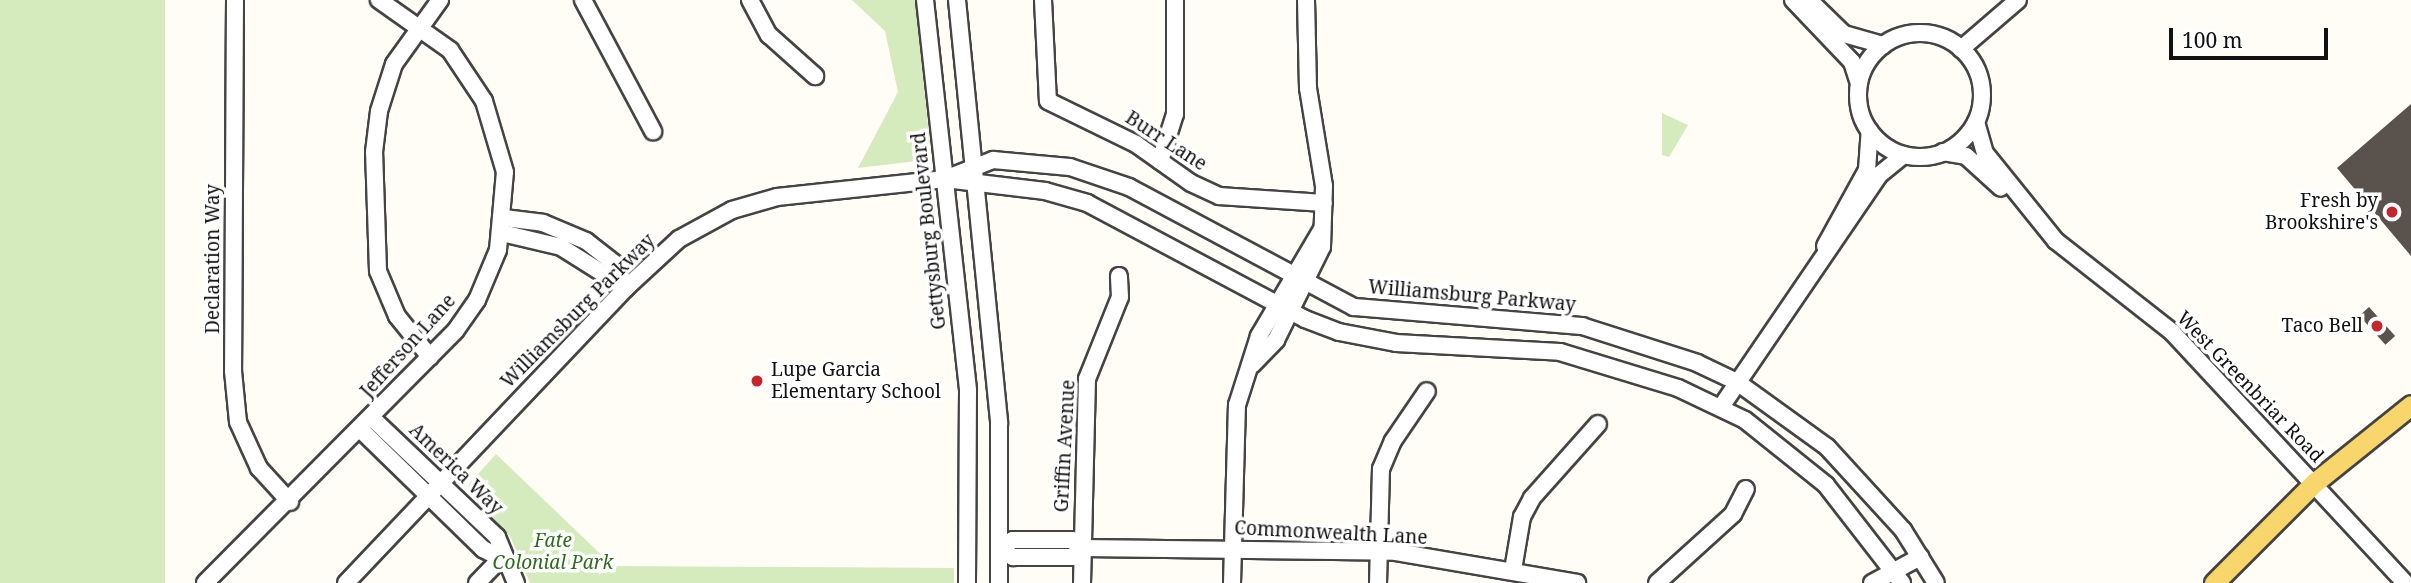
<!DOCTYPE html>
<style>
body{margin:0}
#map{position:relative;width:2411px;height:583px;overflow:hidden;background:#fffdf5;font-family:"Noto Serif",serif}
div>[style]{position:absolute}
.green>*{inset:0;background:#d5ebbd;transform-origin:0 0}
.building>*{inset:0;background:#5a524d;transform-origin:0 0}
.roads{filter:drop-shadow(2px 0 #444) drop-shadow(-2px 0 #444) drop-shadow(0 2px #444) drop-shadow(0 -2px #444)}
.minor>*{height:16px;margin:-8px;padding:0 8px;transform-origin:8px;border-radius:8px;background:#fff}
.minor>.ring{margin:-8px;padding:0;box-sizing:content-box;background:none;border:16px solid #fff;border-radius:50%}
.major>*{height:19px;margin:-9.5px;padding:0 9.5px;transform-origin:9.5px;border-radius:9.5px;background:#f9d66b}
.dots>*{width:19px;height:19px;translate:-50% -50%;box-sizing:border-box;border:4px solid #fff;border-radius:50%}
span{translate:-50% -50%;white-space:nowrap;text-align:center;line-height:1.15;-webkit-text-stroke:7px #fff;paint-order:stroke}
.street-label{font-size:19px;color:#111}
.poi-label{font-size:19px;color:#111}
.right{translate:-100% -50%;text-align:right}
.left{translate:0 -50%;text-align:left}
.park-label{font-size:19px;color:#2f6b1f;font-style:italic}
.scale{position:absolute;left:2169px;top:28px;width:159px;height:32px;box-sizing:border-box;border:4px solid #111;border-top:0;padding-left:9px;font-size:21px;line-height:24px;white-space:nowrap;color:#111;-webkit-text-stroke:5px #fff;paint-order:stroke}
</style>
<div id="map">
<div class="green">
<i style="left:0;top:0;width:165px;height:583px"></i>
<i style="clip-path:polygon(852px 0,915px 0,930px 144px,917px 161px,858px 168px,898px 92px,885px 31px)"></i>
<i style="clip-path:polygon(1662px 113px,1688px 125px,1669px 157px,1662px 155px)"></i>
<i style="clip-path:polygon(496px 454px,613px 566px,954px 568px,954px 583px,530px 583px,510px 536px,468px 494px,469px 484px)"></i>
</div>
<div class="building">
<i style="clip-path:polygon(2411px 104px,2411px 256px,2337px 168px)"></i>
<i style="left:2369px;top:307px;width:39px;height:13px;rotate:48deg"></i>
</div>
<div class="roads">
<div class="minor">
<i style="left:235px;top:0;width:371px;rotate:90.3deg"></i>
<i style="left:233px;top:371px;width:51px;rotate:84.4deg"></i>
<i style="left:238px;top:422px;width:51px;rotate:65.5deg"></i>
<i style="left:259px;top:468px;width:46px;rotate:47.6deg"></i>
<i style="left:583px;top:0;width:149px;rotate:61.9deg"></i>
<i style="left:750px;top:0;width:40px;rotate:62deg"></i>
<i style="left:769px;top:35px;width:62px;rotate:41.7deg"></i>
<i style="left:925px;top:0;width:393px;rotate:83.7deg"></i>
<i style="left:968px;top:391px;width:192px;rotate:90.3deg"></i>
<i style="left:957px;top:0;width:426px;rotate:84.3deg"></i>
<i style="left:999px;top:424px;width:159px;rotate:90deg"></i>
<i style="left:1043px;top:0;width:101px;rotate:87.2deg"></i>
<i style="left:1048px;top:101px;width:98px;rotate:26deg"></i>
<i style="left:1136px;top:144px;width:67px;rotate:35.3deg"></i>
<i style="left:1191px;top:183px;width:31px;rotate:25deg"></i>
<i style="left:1219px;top:196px;width:105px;rotate:3.8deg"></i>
<i style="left:1793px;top:0;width:86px;rotate:46.4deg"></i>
<i style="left:1852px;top:62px;width:22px;rotate:72deg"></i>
<i style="left:1809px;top:0;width:49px;rotate:44.2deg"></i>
<i style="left:1844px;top:34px;width:41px;rotate:15.8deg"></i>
<i class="ring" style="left:1858px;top:33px;width:108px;height:108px"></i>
<i style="left:1961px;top:49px;width:75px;rotate:-40.7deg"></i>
<i style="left:1976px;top:122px;width:32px;rotate:74deg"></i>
<i style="left:1985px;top:153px;width:113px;rotate:51.1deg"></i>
<i style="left:2056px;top:241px;width:147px;rotate:38.1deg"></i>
<i style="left:2172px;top:332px;width:342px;rotate:47.1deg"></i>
<i style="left:1943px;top:152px;width:23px;rotate:10deg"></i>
<i style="left:1966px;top:156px;width:47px;rotate:42.4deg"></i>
<i style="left:1160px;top:161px;width:49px;rotate:-72.3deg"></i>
<i style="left:1175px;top:114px;width:114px;rotate:-90deg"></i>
<i style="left:945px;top:179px;width:52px;rotate:-21.6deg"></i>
<i style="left:993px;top:160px;width:77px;rotate:5.2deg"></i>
<i style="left:1070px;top:167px;width:62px;rotate:18.7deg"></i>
<i style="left:1129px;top:187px;width:255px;rotate:28.1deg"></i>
<i style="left:1354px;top:307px;width:229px;rotate:4.8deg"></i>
<i style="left:1582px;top:326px;width:121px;rotate:17.8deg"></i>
<i style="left:1697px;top:363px;width:44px;rotate:25.4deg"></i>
<i style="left:1737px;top:382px;width:111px;rotate:35.8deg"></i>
<i style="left:1827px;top:447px;width:113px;rotate:47.5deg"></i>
<i style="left:1903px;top:530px;width:62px;rotate:58.1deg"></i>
<i style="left:504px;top:218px;width:39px;rotate:7deg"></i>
<i style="left:543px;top:223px;width:47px;rotate:22.7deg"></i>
<i style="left:586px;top:241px;width:37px;rotate:38deg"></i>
<i style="left:615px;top:264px;width:26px;rotate:65deg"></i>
<i style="left:502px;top:233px;width:61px;rotate:13.3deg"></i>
<i style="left:561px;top:247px;width:77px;rotate:32.2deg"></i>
<i style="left:1825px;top:246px;width:87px;rotate:-61.1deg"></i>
<i style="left:1867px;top:170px;width:39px;rotate:-86deg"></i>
<i style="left:430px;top:357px;width:53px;rotate:-128.8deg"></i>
<i style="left:397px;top:316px;width:49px;rotate:-112.9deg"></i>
<i style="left:378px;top:271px;width:119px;rotate:-91.9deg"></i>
<i style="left:374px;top:152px;width:41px;rotate:-83deg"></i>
<i style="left:379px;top:111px;width:49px;rotate:-72.3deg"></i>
<i style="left:394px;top:64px;width:79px;rotate:-54.3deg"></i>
<i style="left:1252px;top:365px;width:35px;rotate:-46deg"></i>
<i style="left:1276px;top:340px;width:104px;rotate:-63.7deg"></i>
<i style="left:1322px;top:247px;width:61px;rotate:-88.1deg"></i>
<i style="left:1324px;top:186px;width:99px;rotate:-99.3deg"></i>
<i style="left:1308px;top:88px;width:88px;rotate:-91.3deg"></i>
<i style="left:1721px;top:407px;width:281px;rotate:-55.7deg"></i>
<i style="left:1879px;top:175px;width:32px;rotate:-39deg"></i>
<i style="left:371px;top:417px;width:174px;rotate:43.6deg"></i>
<i style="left:497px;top:537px;width:50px;rotate:67.6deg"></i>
<i style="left:360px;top:429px;width:172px;rotate:44.3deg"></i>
<i style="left:483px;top:549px;width:20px;rotate:27deg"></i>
<i style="left:999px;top:548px;width:16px;rotate:-30deg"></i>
<i style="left:1013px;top:540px;width:59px"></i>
<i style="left:1072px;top:540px;width:13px;rotate:39deg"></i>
<i style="left:1082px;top:548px;width:314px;rotate:0.7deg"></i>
<i style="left:1396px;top:552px;width:184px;rotate:9.7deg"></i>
<i style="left:999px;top:548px;width:17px;rotate:33deg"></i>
<i style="left:1013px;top:557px;width:59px"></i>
<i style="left:1072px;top:557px;width:13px;rotate:-42deg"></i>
<i style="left:1513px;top:570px;width:54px;rotate:-80.4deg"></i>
<i style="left:1522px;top:517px;width:21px;rotate:-62deg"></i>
<i style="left:1532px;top:498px;width:99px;rotate:-48.3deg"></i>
<i style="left:205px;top:583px;width:356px;rotate:-45.2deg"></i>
<i style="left:456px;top:330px;width:37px;rotate:-55deg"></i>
<i style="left:477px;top:300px;width:54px;rotate:-67.2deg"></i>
<i style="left:498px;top:250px;width:78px;rotate:-84.9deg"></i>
<i style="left:505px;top:172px;width:74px;rotate:-106.5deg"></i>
<i style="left:484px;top:101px;width:61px;rotate:-123.7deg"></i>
<i style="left:450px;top:50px;width:87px;rotate:-144.8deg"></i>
<i style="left:346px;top:583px;width:407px;rotate:-46.5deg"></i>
<i style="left:626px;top:288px;width:72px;rotate:-42.8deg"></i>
<i style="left:679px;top:239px;width:60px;rotate:-28.7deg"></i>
<i style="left:732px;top:210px;width:47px;rotate:-16.1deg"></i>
<i style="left:777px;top:197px;width:169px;rotate:-6.1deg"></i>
<i style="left:945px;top:179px;width:101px;rotate:6.8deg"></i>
<i style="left:1045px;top:191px;width:44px;rotate:15.9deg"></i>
<i style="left:1087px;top:203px;width:247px;rotate:28deg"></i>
<i style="left:1305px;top:319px;width:36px;rotate:21deg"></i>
<i style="left:1339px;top:332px;width:58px;rotate:10.9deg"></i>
<i style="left:1396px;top:343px;width:164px;rotate:3.1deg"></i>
<i style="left:1560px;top:352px;width:123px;rotate:17deg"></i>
<i style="left:1678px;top:388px;width:74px;rotate:25.5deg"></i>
<i style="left:1745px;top:420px;width:104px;rotate:38.7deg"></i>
<i style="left:1826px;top:485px;width:124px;rotate:52.2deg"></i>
<i style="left:477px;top:583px;width:35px;rotate:-46deg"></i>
<i style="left:1082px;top:583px;width:204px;rotate:-88.6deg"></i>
<i style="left:1087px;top:379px;width:88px;rotate:-68.1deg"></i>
<i style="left:1120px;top:297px;width:21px;rotate:-93deg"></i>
<i style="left:1232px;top:583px;width:178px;rotate:-88.4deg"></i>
<i style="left:1237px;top:405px;width:72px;rotate:-72.3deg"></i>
<i style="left:1259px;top:336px;width:124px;rotate:-59.5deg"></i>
<i style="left:1378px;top:583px;width:114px;rotate:-88.5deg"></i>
<i style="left:1381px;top:469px;width:30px;rotate:-67deg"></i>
<i style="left:1393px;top:441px;width:60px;rotate:-55.8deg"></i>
<i style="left:1657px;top:583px;width:103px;rotate:-42.2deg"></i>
<i style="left:1733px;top:514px;width:28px;rotate:-63deg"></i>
<i style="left:1872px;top:583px;width:55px;rotate:-28.4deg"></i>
</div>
<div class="major">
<i style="left:2214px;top:583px;width:141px;rotate:-45deg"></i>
<i style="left:2314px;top:483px;width:124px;rotate:-38.8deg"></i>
</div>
</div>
<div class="dots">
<i style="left:2392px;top:212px;background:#c4262e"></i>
<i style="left:2377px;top:326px;background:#c4262e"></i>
<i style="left:757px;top:381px;background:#c4262e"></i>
</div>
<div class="street-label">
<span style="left:1166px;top:141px;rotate:33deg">Burr Lane</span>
<span style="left:929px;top:231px;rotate:-96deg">Gettysburg Boulevard</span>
<span style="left:213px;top:259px;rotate:-90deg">Declaration Way</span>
<span style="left:1472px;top:296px;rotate:5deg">Williamsburg Parkway</span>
<span style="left:578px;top:311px;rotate:-45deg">Williamsburg Parkway</span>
<span style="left:408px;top:346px;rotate:-48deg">Jefferson Lane</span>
<span style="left:2250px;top:387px;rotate:46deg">West Greenbriar Road</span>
<span style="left:1065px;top:446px;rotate:-87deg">Griffin Avenue</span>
<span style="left:456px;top:469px;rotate:44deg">America Way</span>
<span style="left:1331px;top:533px;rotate:3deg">Commonwealth Lane</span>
</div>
<div class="poi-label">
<span class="right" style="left:2378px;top:212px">Fresh by<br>Brookshire's</span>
<span class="right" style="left:2363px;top:326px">Taco Bell</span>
<span class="left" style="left:771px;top:381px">Lupe Garcia<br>Elementary School</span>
</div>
<div class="park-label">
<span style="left:553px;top:552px">Fate<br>Colonial Park</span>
</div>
<div class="scale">100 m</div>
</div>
